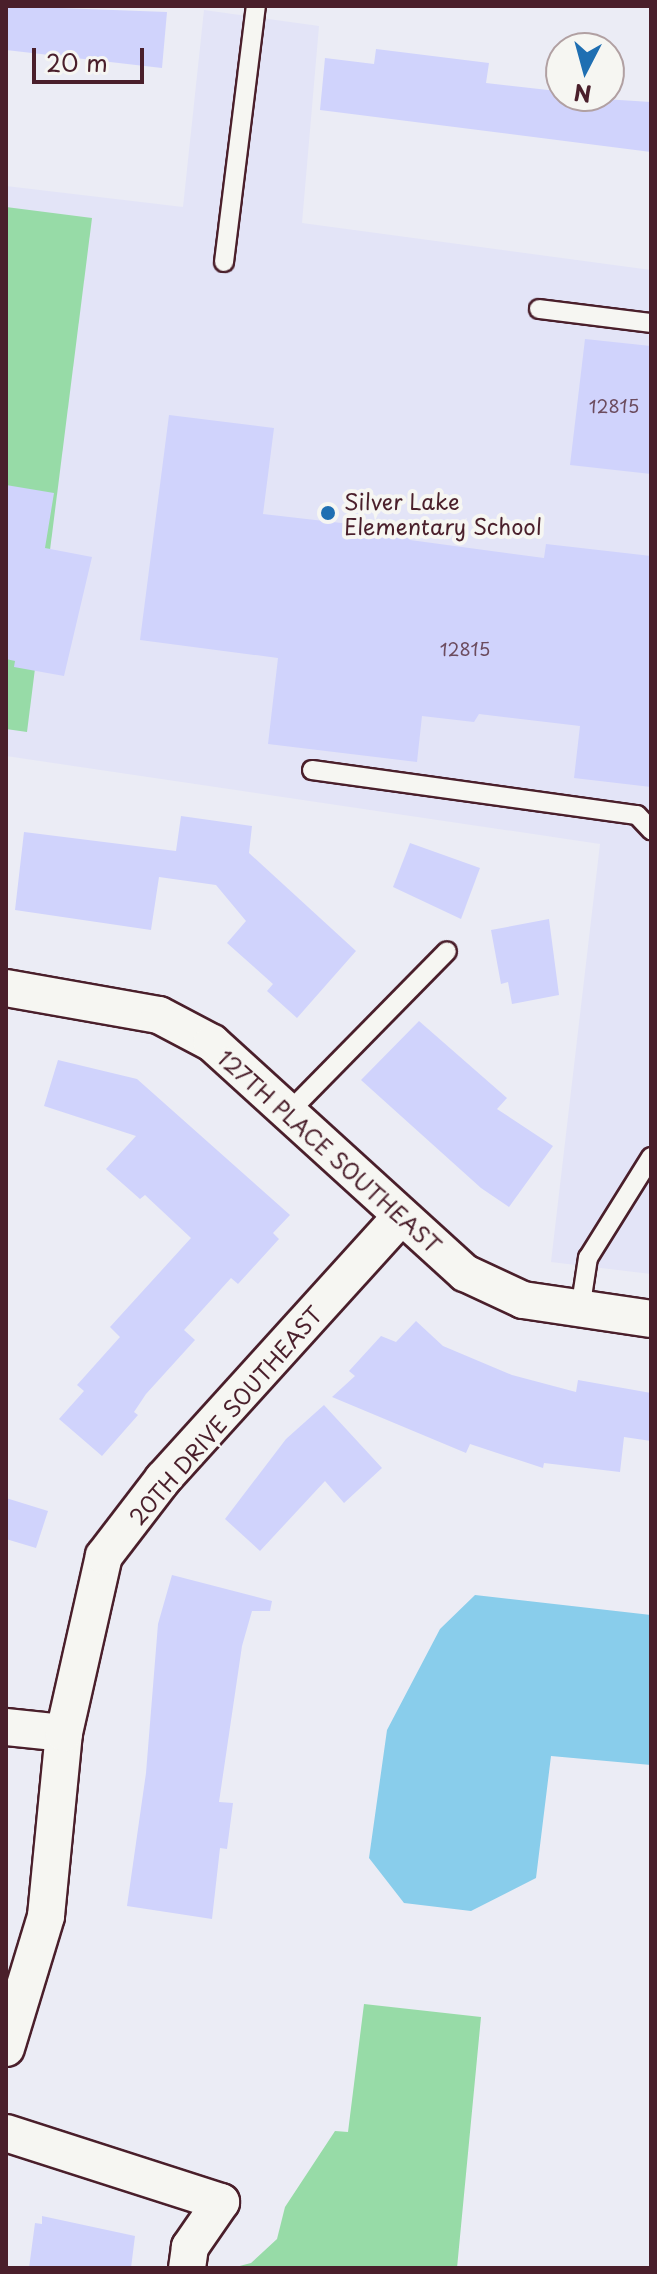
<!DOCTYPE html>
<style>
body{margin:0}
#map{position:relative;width:657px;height:2274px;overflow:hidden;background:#ebecf5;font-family:"Playpen Sans",sans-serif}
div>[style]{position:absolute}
.built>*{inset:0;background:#e3e4f7}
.green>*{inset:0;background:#97dba7}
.water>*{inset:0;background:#89cdeb}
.building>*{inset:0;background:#d0d3fc}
.roads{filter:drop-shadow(2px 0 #4a1f2b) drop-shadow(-2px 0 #4a1f2b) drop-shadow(0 2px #4a1f2b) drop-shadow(0 -2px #4a1f2b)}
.lane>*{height:18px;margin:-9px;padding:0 9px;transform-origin:9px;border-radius:9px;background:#f6f6f2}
.street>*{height:36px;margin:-18px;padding:0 18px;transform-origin:18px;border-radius:18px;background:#f6f6f2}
.dots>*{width:22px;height:22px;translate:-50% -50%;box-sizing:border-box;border:4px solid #f6f6f2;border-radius:50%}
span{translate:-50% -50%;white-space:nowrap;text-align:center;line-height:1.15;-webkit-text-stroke:8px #f6f6f2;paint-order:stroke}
.number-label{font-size:18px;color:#6c4c5f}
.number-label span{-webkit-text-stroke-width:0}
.poi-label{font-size:22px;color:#4a1f2b}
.left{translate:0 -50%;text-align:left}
.street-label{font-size:22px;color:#4a1f2b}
.frame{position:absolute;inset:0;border:8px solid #4a1f2b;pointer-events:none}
.north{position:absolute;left:545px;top:32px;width:80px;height:80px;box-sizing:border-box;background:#f6f6f2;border:2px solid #b1a0a2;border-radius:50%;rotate:186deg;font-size:22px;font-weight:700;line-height:32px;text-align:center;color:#4a1f2b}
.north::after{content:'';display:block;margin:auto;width:28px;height:36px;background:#1f6fb2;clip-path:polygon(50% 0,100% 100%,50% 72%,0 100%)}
.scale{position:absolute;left:32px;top:48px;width:112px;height:36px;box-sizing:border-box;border:4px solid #4a1f2b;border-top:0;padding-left:10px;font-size:24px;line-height:28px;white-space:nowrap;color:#4a1f2b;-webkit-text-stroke:6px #f6f6f2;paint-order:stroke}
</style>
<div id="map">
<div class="built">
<i style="clip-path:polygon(204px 10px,319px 26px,302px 223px,651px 270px,651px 1274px,551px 1262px,600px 844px,6px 756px,6px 186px,183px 207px)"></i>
</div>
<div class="green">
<i style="clip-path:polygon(6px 207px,92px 218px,27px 732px,6px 729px)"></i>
<i style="clip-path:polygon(364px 2004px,481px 2017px,457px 2268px,232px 2268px,251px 2263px,277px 2239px,285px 2207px,335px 2131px,348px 2132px)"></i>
</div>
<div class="water">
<i style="clip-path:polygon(475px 1595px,651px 1615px,651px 1765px,551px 1756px,536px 1878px,471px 1911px,404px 1903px,369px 1858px,387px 1730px,440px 1629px)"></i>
</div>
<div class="building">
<i style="clip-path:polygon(6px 6px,167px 12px,162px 68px,6px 50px)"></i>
<i style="clip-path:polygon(376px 49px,489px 63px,486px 83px,557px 91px,556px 96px,651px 102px,651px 152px,320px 110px,325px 58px,374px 64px)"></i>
<i style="clip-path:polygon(585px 339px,651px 346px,651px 474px,570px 465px)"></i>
<i style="clip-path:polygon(169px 415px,274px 428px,263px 514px,411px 531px,410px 540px,544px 558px,546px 544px,651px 556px,651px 787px,574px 778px,580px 726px,479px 714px,474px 722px,422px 716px,417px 762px,268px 744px,278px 658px,140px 640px)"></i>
<i style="clip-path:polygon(6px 485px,54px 493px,45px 548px,92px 557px,64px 676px,14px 667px,15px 661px,6px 659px)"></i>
<i style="clip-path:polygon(181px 816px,252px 826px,249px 853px,356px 951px,297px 1018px,267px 991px,273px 984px,227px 943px,246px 921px,216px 885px,159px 877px,151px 930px,15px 910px,24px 832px,176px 851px)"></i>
<i style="clip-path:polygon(410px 843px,480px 868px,461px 919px,393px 887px)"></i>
<i style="clip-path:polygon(549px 919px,559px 995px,512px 1004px,508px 982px,501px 984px,491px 930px)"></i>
<i style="clip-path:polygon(419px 1021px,507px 1098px,497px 1109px,553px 1146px,509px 1207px,481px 1188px,361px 1080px)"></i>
<i style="clip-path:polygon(58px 1060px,137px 1079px,290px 1215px,273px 1233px,279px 1239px,238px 1284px,231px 1278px,184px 1330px,195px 1340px,146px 1394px,134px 1412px,138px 1415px,102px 1456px,59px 1419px,84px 1391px,77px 1385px,120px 1337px,110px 1327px,191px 1238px,145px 1195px,140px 1199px,106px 1169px,136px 1136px,44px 1106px)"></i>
<i style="clip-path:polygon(416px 1321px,443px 1346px,512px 1375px,576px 1392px,578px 1380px,651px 1393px,651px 1441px,624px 1437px,620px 1472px,544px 1463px,543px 1468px,470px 1444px,466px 1453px,332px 1397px,355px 1376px,349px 1371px,381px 1336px,396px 1342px)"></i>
<i style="clip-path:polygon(324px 1405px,382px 1468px,344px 1503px,325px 1481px,260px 1551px,225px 1519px,286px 1439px)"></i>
<i style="clip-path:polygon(6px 1498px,48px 1511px,36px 1548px,6px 1539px)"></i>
<i style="clip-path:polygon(172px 1575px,272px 1601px,270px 1611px,252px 1611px,242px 1646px,219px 1802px,233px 1803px,227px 1849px,220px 1848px,212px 1919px,127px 1906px,146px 1773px,158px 1624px)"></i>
<i style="clip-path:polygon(42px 2216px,135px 2236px,131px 2268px,29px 2268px,35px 2223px,42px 2224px)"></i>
</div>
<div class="roads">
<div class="lane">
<i style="left:224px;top:262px;width:258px;rotate:-82.9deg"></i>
<i style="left:539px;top:309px;width:113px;rotate:7.1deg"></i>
<i style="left:312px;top:770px;width:328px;rotate:7.9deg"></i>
<i style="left:637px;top:815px;width:21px;rotate:47deg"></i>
<i style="left:287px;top:1114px;width:228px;rotate:-45.5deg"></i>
<i style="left:580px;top:1310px;width:53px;rotate:-81.3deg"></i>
<i style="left:588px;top:1258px;width:119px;rotate:-58deg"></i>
</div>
<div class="street">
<i style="left:6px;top:988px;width:155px;rotate:10deg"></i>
<i style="left:159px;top:1015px;width:60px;rotate:27.8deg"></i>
<i style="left:212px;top:1043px;width:342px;rotate:42.3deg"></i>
<i style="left:465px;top:1273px;width:64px;rotate:25deg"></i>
<i style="left:523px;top:1300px;width:129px;rotate:8.4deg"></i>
<i style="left:6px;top:1727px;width:58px;rotate:5.9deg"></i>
<i style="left:6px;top:2048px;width:138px;rotate:-73.1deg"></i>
<i style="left:46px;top:1916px;width:184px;rotate:-84.4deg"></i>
<i style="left:64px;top:1733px;width:181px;rotate:-77.3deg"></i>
<i style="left:104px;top:1556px;width:97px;rotate:-52.5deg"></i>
<i style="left:163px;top:1479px;width:353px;rotate:-47.8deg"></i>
<i style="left:6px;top:2133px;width:226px;rotate:17.8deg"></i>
<i style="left:221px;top:2202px;width:55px;rotate:124.6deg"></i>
<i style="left:190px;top:2247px;width:21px;rotate:98deg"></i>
</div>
</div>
<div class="dots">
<i style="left:328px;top:513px;background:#1f6fb2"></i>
</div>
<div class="number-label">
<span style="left:614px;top:406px">12815</span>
<span style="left:465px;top:649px">12815</span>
</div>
<div class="poi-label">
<span class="left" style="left:344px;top:513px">Silver Lake<br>Elementary School</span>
</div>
<div class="street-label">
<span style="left:330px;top:1151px;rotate:42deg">127TH PLACE SOUTHEAST</span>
<span style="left:225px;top:1415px;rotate:-49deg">20TH DRIVE SOUTHEAST</span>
</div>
<div class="frame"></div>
<div class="north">N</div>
<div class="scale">20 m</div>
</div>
